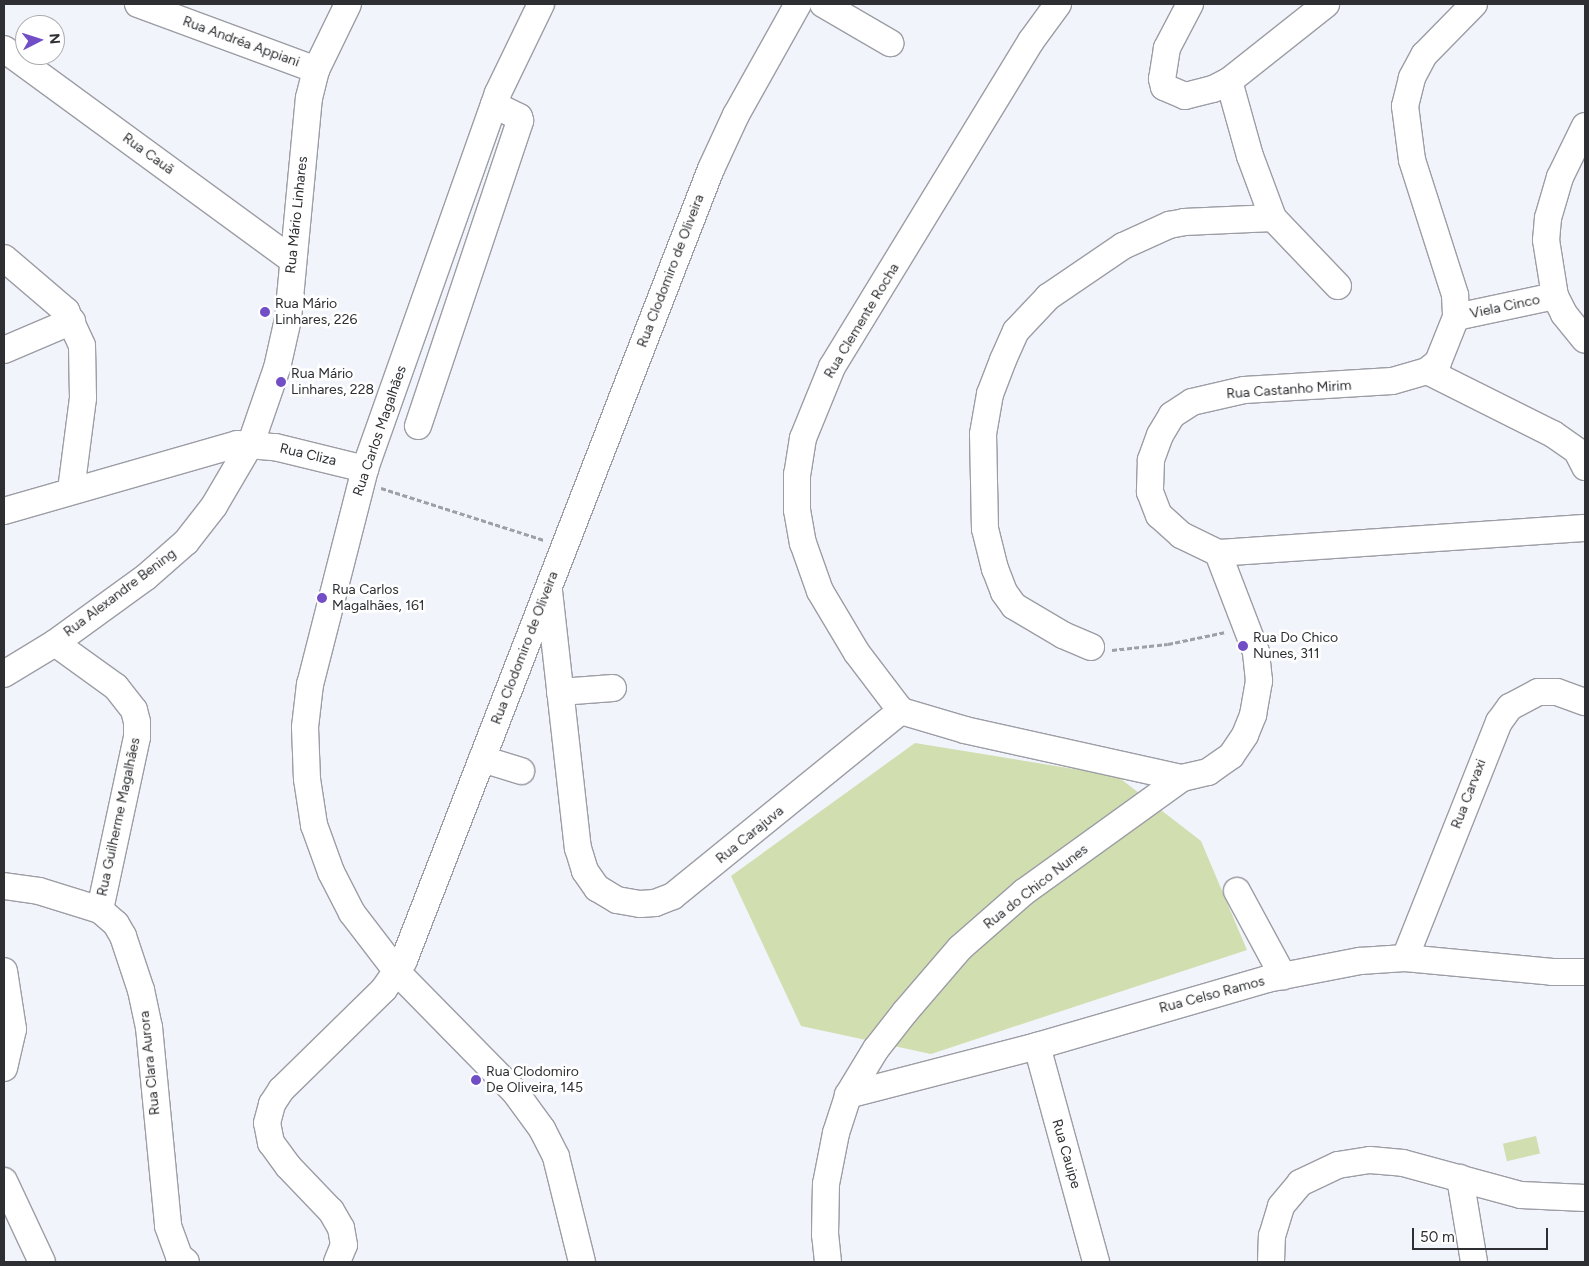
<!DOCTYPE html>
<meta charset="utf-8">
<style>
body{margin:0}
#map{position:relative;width:1589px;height:1266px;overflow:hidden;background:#f2f4fc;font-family:Figtree,sans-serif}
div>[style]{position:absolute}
.green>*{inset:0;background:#d1deaf;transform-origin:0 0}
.path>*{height:3px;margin-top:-1.5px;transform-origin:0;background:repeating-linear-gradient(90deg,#9ea0a6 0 5px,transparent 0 7.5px)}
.roads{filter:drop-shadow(1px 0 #9c9da5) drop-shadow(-1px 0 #9c9da5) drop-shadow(0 1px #9c9da5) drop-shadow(0 -1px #9c9da5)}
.minor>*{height:26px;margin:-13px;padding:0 13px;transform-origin:13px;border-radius:13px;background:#fff}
.dots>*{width:14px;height:14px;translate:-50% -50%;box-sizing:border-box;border:2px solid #fff;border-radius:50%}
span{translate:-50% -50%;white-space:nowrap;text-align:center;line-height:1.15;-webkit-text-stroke:5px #fff;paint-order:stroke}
.street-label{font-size:14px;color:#2e2f32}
.poi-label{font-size:14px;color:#2e2f32}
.left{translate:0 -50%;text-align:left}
.frame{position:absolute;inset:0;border:5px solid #2e2f32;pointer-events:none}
.north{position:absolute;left:15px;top:15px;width:50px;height:50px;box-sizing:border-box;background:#fff;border:1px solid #abacad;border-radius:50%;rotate:85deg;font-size:14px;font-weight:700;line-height:20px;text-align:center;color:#2e2f32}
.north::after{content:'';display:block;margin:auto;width:18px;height:22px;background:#714dc6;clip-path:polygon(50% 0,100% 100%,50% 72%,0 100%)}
.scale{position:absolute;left:1412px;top:1228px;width:136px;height:22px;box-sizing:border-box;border:2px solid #2e2f32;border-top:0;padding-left:6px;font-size:15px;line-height:18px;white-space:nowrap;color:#2e2f32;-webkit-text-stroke:4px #fff;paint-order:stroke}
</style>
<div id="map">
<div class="green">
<i style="clip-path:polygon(915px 743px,1117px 776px,1201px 841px,1247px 950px,931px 1054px,801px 1026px,731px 876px)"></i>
<i style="left:1536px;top:1136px;width:18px;height:34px;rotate:77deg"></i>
</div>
<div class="path">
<i style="left:381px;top:488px;width:171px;rotate:17.7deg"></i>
<i style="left:1112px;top:650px;width:56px;rotate:-6.1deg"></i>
<i style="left:1168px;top:644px;width:59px;rotate:-11.7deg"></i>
</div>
<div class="roads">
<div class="minor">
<i style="left:138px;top:4px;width:190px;rotate:20.3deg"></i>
<i style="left:541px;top:4px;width:99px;rotate:115.8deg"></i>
<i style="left:498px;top:93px;width:399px;rotate:109.5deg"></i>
<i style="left:365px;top:469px;width:222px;rotate:104.3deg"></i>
<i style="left:310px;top:684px;width:43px;rotate:96.6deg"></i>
<i style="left:305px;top:727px;width:52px;rotate:87.8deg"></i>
<i style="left:307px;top:779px;width:47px;rotate:81.3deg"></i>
<i style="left:314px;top:825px;width:50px;rotate:70.1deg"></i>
<i style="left:331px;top:872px;width:46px;rotate:62.9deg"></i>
<i style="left:352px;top:913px;width:76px;rotate:52.5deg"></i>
<i style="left:398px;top:973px;width:167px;rotate:45.5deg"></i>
<i style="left:515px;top:1092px;width:46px;rotate:53.9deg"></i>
<i style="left:542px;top:1129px;width:31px;rotate:63deg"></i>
<i style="left:556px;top:1157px;width:108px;rotate:76.1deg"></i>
<i style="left:823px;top:4px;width:78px;rotate:30.2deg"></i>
<i style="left:1058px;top:4px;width:46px;rotate:126.1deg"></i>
<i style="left:1031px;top:41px;width:382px;rotate:121.4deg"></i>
<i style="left:832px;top:367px;width:77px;rotate:112.2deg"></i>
<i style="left:803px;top:438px;width:36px;rotate:99deg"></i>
<i style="left:797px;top:474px;width:36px;rotate:90deg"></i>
<i style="left:797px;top:510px;width:34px;rotate:80deg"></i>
<i style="left:803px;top:543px;width:51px;rotate:70.5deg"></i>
<i style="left:820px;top:591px;width:72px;rotate:59.2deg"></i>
<i style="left:857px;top:653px;width:73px;rotate:52.8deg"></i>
<i style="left:901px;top:711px;width:67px;rotate:16.5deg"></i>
<i style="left:965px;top:730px;width:222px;rotate:12.5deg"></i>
<i style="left:1190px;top:4px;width:50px;rotate:117.6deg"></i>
<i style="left:1167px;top:48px;width:31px;rotate:99deg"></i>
<i style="left:1162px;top:79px;width:8px;rotate:76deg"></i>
<i style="left:1164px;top:87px;width:23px;rotate:23deg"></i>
<i style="left:1185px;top:96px;width:29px;rotate:-14deg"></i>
<i style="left:1213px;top:89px;width:18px;rotate:-27deg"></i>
<i style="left:1229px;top:81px;width:124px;rotate:-38.4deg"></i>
<i style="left:1474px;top:4px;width:71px;rotate:134.4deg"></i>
<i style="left:1424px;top:55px;width:26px;rotate:118deg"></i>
<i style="left:1412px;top:78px;width:29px;rotate:104deg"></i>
<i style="left:1405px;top:106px;width:54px;rotate:82.6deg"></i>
<i style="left:1412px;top:160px;width:142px;rotate:72.3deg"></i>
<i style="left:1455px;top:295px;width:22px;rotate:87deg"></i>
<i style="left:1456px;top:317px;width:48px;rotate:111.8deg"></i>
<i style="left:1438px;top:362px;width:14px;rotate:141deg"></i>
<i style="left:1427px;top:371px;width:36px;rotate:164deg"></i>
<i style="left:1392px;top:381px;width:148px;rotate:176.5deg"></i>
<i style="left:1244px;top:390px;width:53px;rotate:167deg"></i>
<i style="left:1192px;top:402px;width:24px;rotate:147deg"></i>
<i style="left:1172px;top:415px;width:23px;rotate:121deg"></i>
<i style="left:1160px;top:435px;width:27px;rotate:110deg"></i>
<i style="left:1151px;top:460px;width:32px;rotate:92deg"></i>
<i style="left:1150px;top:492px;width:25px;rotate:69deg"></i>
<i style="left:1159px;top:515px;width:30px;rotate:42deg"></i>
<i style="left:1181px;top:535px;width:41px;rotate:25.9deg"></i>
<i style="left:1218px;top:553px;width:368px;rotate:-3.9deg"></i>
<i style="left:4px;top:49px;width:357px;rotate:36.2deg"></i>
<i style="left:1229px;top:81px;width:78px;rotate:74.4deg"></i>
<i style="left:1250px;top:156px;width:66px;rotate:69.6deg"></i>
<i style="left:1273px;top:218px;width:94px;rotate:46.3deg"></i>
<i style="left:1585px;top:126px;width:57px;rotate:116.1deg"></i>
<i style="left:1560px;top:177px;width:43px;rotate:106.3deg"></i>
<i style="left:1548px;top:218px;width:22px;rotate:95deg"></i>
<i style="left:1546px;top:240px;width:57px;rotate:80.9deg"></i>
<i style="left:1555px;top:296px;width:20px;rotate:63deg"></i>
<i style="left:1564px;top:314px;width:33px;rotate:51deg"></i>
<i style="left:4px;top:258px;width:82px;rotate:40.5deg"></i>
<i style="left:66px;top:311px;width:38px;rotate:65deg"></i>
<i style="left:82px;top:346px;width:52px;rotate:88.9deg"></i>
<i style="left:83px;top:398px;width:93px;rotate:97.4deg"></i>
<i style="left:1456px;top:317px;width:101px;rotate:-12deg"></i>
<i style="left:4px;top:350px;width:74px;rotate:-23.1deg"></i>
<i style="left:1427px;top:371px;width:141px;rotate:26.6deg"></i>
<i style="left:1553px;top:434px;width:29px;rotate:35deg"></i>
<i style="left:1577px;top:451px;width:18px;rotate:63deg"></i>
<i style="left:418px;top:426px;width:322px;rotate:-71.5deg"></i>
<i style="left:520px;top:121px;width:4px;rotate:-104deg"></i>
<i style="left:519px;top:117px;width:28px;rotate:-154deg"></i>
<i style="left:4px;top:511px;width:242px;rotate:-16deg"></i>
<i style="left:237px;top:444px;width:38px;rotate:5deg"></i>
<i style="left:275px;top:447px;width:93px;rotate:13.7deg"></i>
<i style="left:549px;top:591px;width:259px;rotate:83.6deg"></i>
<i style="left:578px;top:848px;width:24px;rotate:73deg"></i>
<i style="left:585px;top:871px;width:21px;rotate:55deg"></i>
<i style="left:597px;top:888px;width:23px;rotate:31deg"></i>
<i style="left:617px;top:900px;width:23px;rotate:10deg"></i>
<i style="left:640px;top:904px;width:15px;rotate:-4deg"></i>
<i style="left:655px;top:903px;width:19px;rotate:-21deg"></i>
<i style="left:673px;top:896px;width:294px;rotate:-39.1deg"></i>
<i style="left:55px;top:643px;width:75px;rotate:35.8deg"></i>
<i style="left:116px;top:687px;width:29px;rotate:52deg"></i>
<i style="left:134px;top:710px;width:12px;rotate:76deg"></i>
<i style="left:137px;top:722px;width:15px;rotate:90deg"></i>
<i style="left:137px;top:737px;width:177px;rotate:102.1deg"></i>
<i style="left:1091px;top:647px;width:30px;rotate:-157deg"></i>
<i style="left:1063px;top:635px;width:57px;rotate:-149.4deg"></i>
<i style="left:1014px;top:606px;width:17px;rotate:-126deg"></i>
<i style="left:1004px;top:592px;width:25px;rotate:-111deg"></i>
<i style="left:995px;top:569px;width:41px;rotate:-104deg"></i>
<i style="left:985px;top:529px;width:95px;rotate:-91.2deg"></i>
<i style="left:983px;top:434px;width:41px;rotate:-80.1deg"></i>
<i style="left:990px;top:394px;width:36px;rotate:-69deg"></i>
<i style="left:1003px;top:360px;width:32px;rotate:-66deg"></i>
<i style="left:1016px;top:331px;width:47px;rotate:-46.7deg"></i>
<i style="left:1048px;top:297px;width:91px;rotate:-34.2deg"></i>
<i style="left:1123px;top:246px;width:51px;rotate:-24.5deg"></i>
<i style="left:1169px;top:225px;width:15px;rotate:-11deg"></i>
<i style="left:1184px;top:222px;width:89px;rotate:-2.6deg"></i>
<i style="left:4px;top:674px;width:60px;rotate:-31.3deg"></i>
<i style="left:55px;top:643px;width:112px;rotate:-36deg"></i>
<i style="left:146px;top:577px;width:53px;rotate:-41.2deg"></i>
<i style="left:186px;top:542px;width:46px;rotate:-52.1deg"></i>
<i style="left:214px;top:506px;width:73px;rotate:-59.6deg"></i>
<i style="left:251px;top:443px;width:79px;rotate:-70.9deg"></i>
<i style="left:277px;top:368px;width:50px;rotate:-77.3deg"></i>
<i style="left:288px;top:319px;width:222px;rotate:-84.6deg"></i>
<i style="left:309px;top:98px;width:29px;rotate:-76deg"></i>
<i style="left:316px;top:70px;width:73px;rotate:-64.1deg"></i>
<i style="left:560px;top:692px;width:53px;rotate:-4.3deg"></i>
<i style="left:482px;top:759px;width:41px;rotate:17.1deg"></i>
<i style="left:4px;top:886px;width:35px;rotate:8deg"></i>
<i style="left:39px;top:891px;width:64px;rotate:17.3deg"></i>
<i style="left:100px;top:910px;width:21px;rotate:41deg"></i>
<i style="left:116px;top:924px;width:14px;rotate:60deg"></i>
<i style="left:123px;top:936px;width:57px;rotate:71.6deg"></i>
<i style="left:141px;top:990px;width:38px;rotate:78deg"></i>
<i style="left:149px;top:1027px;width:200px;rotate:84.5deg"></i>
<i style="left:168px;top:1226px;width:32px;rotate:70deg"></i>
<i style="left:179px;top:1256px;width:9px;rotate:41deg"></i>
<i style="left:1237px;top:891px;width:97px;rotate:61.6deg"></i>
<i style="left:1405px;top:958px;width:254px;rotate:-68.3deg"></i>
<i style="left:1499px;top:722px;width:19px;rotate:-54deg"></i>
<i style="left:1510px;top:707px;width:32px;rotate:-28deg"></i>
<i style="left:1538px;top:692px;width:19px"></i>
<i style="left:1557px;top:692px;width:30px;rotate:20deg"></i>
<i style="left:4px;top:971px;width:59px;rotate:81.2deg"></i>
<i style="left:13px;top:1029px;width:40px;rotate:103deg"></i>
<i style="left:1037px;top:1046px;width:224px;rotate:74.7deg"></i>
<i style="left:848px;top:1095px;width:195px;rotate:-14.5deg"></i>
<i style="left:1037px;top:1046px;width:240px;rotate:-16.2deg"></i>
<i style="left:1267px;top:979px;width:95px;rotate:-11deg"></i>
<i style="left:1360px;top:961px;width:45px;rotate:-3.8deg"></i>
<i style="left:1405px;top:958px;width:148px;rotate:5.4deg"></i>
<i style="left:1552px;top:972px;width:33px"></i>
<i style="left:1460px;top:1178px;width:85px;rotate:80.5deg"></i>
<i style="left:4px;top:1181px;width:89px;rotate:64.9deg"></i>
<i style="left:337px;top:1262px;width:18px;rotate:-68deg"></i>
<i style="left:344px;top:1245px;width:17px;rotate:-100deg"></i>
<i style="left:341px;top:1228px;width:20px;rotate:-120deg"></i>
<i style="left:331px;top:1211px;width:62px;rotate:-133.7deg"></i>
<i style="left:288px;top:1166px;width:29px;rotate:-126deg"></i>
<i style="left:271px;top:1143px;width:20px;rotate:-101deg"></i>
<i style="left:267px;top:1123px;width:20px;rotate:-75deg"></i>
<i style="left:272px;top:1104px;width:17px;rotate:-57deg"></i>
<i style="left:281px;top:1090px;width:144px;rotate:-44.4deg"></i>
<i style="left:384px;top:989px;width:35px;rotate:-55deg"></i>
<i style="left:404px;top:960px;width:848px;rotate:-68.79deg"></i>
<i style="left:711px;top:169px;width:60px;rotate:-65.2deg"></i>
<i style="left:736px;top:115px;width:127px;rotate:-60.8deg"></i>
<i style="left:828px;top:1262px;width:27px;rotate:-96deg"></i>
<i style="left:825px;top:1235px;width:51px;rotate:-88.9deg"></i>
<i style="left:826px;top:1184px;width:52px;rotate:-78.9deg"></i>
<i style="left:836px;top:1133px;width:40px;rotate:-72deg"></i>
<i style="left:848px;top:1095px;width:54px;rotate:-58.7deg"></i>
<i style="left:876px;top:1049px;width:47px;rotate:-51.9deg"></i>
<i style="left:905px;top:1012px;width:84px;rotate:-49.3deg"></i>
<i style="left:960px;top:948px;width:85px;rotate:-41.2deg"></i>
<i style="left:1024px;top:892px;width:195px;rotate:-35.8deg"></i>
<i style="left:1182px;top:778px;width:27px;rotate:-13deg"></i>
<i style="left:1208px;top:772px;width:28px;rotate:-35deg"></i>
<i style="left:1231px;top:756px;width:25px;rotate:-56deg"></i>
<i style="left:1245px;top:735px;width:22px;rotate:-68deg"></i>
<i style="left:1253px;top:715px;width:35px;rotate:-80deg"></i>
<i style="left:1259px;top:681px;width:29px;rotate:-96deg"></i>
<i style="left:1256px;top:652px;width:106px;rotate:-111deg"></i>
<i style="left:1271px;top:1262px;width:26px;rotate:-88deg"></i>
<i style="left:1272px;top:1236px;width:31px;rotate:-73deg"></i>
<i style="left:1281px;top:1206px;width:30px;rotate:-50deg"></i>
<i style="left:1300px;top:1183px;width:42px;rotate:-25.3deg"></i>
<i style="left:1338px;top:1165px;width:32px;rotate:-9deg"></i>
<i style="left:1370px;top:1160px;width:33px;rotate:5deg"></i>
<i style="left:1403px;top:1163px;width:122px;rotate:15.2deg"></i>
<i style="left:1521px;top:1195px;width:64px;rotate:2.7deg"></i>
</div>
</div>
<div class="dots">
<i style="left:265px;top:312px;background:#714dc6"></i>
<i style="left:281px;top:382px;background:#714dc6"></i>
<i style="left:322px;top:598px;background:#714dc6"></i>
<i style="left:1243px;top:646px;background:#714dc6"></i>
<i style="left:476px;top:1080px;background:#714dc6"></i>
</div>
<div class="street-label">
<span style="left:241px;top:42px;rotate:20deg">Rua Andréa Appiani</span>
<span style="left:148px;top:154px;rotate:36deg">Rua Cauã</span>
<span style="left:297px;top:215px;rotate:-84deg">Rua Mário Linhares</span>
<span style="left:671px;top:271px;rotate:-69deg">Rua Clodomiro de Oliveira</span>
<span style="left:1505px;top:307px;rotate:-12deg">Viela Cinco</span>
<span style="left:862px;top:321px;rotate:-59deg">Rua Clemente Rocha</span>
<span style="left:1289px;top:390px;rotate:-4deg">Rua Castanho Mirim</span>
<span style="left:380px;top:431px;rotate:-71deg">Rua Carlos Magalhães</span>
<span style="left:308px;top:455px;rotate:13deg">Rua Cliza</span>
<span style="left:120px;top:593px;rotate:-37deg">Rua Alexandre Bening</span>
<span style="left:525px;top:648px;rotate:-69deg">Rua Clodomiro de Oliveira</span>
<span style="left:1469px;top:794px;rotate:-69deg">Rua Carvaxi</span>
<span style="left:119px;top:817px;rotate:-78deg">Rua Guilherme Magalhães</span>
<span style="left:750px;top:835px;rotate:-39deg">Rua Carajuva</span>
<span style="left:1036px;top:887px;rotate:-38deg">Rua do Chico Nunes</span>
<span style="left:1212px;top:995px;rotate:-15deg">Rua Celso Ramos</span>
<span style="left:150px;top:1063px;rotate:-96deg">Rua Clara Aurora</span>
<span style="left:1066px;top:1154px;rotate:74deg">Rua Cauipe</span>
</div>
<div class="poi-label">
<span class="left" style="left:275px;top:312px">Rua Mário<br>Linhares, 226</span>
<span class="left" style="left:291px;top:382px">Rua Mário<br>Linhares, 228</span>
<span class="left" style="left:332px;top:598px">Rua Carlos<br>Magalhães, 161</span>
<span class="left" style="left:1253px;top:646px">Rua Do Chico<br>Nunes, 311</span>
<span class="left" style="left:486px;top:1080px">Rua Clodomiro<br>De Oliveira, 145</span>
</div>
<div class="frame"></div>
<div class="north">N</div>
<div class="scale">50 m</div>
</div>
